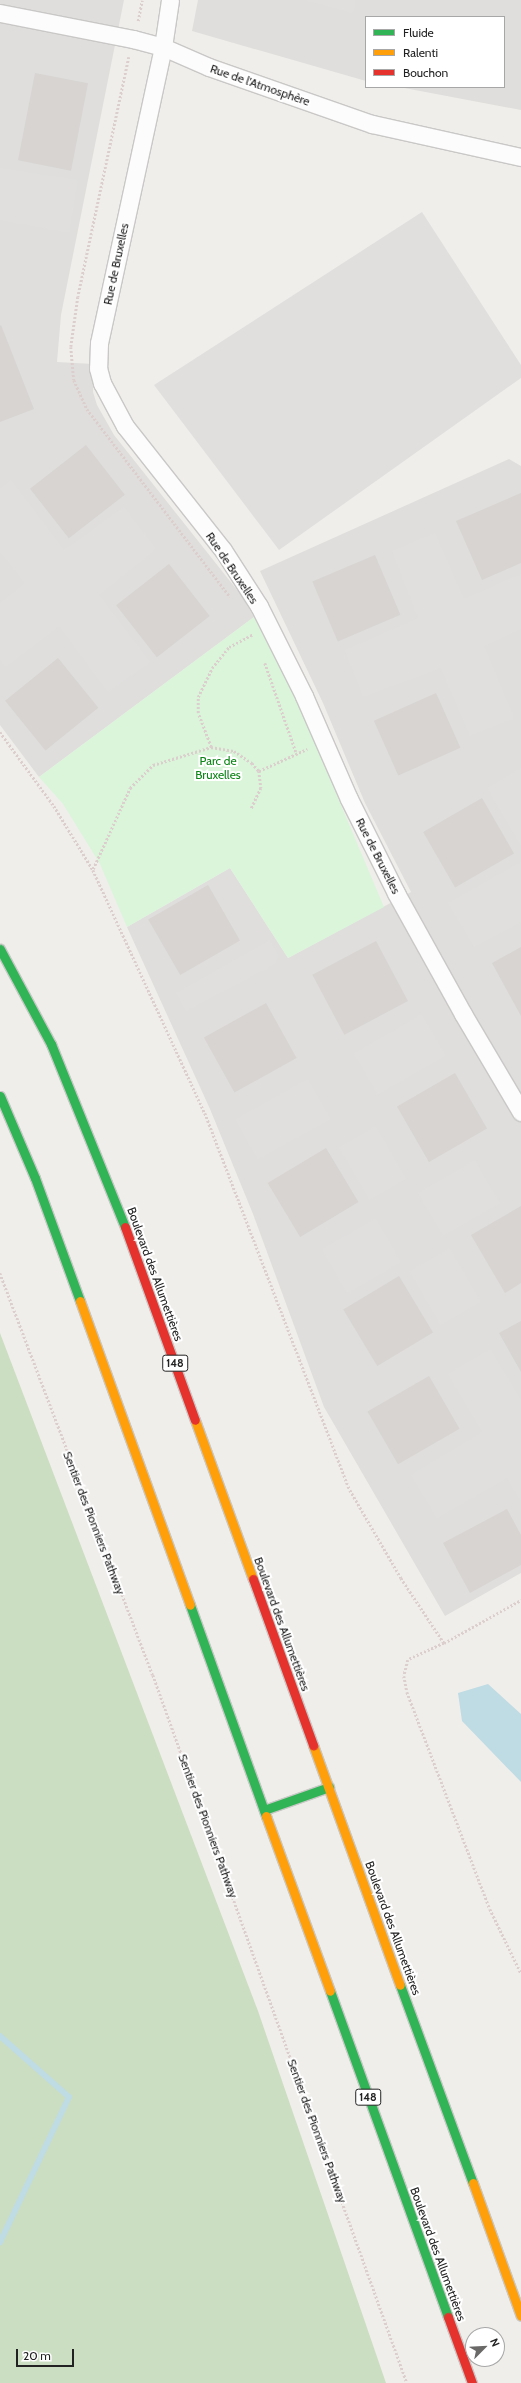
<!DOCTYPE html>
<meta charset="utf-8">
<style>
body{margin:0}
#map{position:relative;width:521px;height:2383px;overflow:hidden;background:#f0eeeb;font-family:Cabin,sans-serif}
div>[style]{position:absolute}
.residential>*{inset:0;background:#dfdedc}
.forest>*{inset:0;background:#cbdec1}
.park>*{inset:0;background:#daf5da}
.parking>*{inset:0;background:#e0dfde;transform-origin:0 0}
.water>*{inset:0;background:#bfdbe3}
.stream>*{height:6px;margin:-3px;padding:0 3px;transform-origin:3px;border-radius:3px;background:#bfdbe3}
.building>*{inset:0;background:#d7d4d2;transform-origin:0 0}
.path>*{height:2.5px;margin-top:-1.25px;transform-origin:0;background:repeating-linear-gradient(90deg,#dccecd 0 2px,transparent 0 4px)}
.roads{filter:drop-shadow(1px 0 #c9c8c7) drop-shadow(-1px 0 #c9c8c7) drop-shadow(0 1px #c9c8c7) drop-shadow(0 -1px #c9c8c7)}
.street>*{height:17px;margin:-8.5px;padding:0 8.5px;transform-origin:8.5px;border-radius:8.5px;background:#fdfcfc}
.fast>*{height:9px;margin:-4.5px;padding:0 4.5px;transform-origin:4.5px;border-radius:4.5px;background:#30b455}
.slow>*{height:9px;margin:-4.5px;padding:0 4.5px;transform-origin:4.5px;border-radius:4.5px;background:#ff9f0a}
.jam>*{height:9px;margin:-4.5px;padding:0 4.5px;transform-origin:4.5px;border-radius:4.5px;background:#e5322d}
span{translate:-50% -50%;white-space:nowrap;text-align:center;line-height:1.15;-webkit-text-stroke:4px #fff;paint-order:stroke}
.shield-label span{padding:1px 3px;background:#fff;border:1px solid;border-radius:3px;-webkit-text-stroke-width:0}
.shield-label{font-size:11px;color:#222;font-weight:700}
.street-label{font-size:12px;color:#222}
.park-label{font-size:12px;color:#0c8416}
.legend{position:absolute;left:365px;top:16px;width:140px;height:72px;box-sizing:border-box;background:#fff;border:1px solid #a7a7a7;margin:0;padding:5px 7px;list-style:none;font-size:12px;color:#222}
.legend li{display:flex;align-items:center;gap:8px;height:20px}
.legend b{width:20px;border:1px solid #a7a7a7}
.north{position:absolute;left:465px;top:2327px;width:40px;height:40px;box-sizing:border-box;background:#fff;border:1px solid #a7a7a7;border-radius:50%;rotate:66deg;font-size:11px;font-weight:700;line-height:16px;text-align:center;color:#222}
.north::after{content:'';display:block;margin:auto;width:14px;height:18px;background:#6a6968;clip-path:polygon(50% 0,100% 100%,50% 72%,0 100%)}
.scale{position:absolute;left:16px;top:2349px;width:58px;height:18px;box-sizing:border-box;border:2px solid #222;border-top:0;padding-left:5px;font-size:12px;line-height:14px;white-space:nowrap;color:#222;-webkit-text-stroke:3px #fff;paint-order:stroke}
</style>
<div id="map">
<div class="residential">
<i style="clip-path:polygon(0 0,124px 0,61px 315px,57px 362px,93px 364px,93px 392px,97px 405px,114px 435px,241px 595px,254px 617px,39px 777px,0 725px)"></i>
<i style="clip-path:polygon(198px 0,521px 0,521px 110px,399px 87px,504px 87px,504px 17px,366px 17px,366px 81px,192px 31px)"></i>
<i style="clip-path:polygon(509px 459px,521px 466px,521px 1573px,445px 1616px,324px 1407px,253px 1214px,210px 1109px,127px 927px,230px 868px,288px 958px,411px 892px,365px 803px,323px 703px,260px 571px)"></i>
</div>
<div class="forest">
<i style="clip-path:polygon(0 1333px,258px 2011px,386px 2383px,0 2383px)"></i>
</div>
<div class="park">
<i style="clip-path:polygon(254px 617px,297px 701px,384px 907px,288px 958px,230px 868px,127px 927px,100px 864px,63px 804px,39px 777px)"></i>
</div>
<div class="parking">
<i style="clip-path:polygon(304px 0,356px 0,353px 13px)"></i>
<i style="clip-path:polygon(0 168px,78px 180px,69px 233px,0 220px)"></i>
<i style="clip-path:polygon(422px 212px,521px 365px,521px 378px,279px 550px,154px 385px)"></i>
<i style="clip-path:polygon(11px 480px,64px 550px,124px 507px,156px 549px,99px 595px,150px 662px,108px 692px,59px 626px,6px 667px,0 659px,0 603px,25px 583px,0 552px,0 489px)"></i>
<i style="clip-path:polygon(435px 533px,464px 599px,521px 574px,521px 629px,484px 646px,514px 718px,470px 736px,441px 668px,363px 697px,345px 650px,418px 618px,392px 551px)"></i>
<i style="clip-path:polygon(521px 768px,521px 846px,487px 788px)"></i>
<i style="clip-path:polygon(521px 862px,521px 922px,474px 947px,448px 903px)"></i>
<i style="clip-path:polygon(270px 940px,278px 955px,275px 964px,186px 1011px,176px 993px)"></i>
<i style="left:422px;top:1014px;width:48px;height:79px;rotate:60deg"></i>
<i style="left:308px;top:1079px;width:46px;height:83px;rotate:61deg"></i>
<i style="left:376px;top:1126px;width:61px;height:43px;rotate:60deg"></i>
<i style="left:475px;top:1160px;width:50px;height:66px;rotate:60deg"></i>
<i style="left:376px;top:1218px;width:51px;height:63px;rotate:60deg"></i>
<i style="left:450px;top:1248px;width:62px;height:47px;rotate:60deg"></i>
<i style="clip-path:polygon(490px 1349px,521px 1400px,521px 1501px,507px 1478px,437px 1518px,411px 1475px,482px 1432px,448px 1374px)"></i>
</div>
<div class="water">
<i style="clip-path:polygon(488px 1684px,521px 1714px,521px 1782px,462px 1721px,458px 1693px)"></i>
</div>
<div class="stream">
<i style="left:0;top:2036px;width:92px;rotate:41.5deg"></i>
<i style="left:69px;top:2097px;width:161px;rotate:115.4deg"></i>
</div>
<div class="building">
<i style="left:35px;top:73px;width:54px;height:89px;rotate:11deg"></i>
<i style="clip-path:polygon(1px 325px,34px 409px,0 422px,0 326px)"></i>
<i style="left:86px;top:445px;width:63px;height:71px;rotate:52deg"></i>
<i style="clip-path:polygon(521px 493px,521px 563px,482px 580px,456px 521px)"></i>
<i style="left:375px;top:555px;width:65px;height:68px;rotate:67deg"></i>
<i style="left:169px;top:564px;width:66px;height:67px;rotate:52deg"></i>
<i style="left:58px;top:658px;width:64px;height:68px;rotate:51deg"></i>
<i style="left:436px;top:693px;width:60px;height:68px;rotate:66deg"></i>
<i style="left:482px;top:798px;width:64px;height:68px;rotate:60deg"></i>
<i style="left:208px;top:885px;width:64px;height:69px;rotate:60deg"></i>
<i style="left:376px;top:941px;width:68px;height:72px;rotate:62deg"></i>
<i style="clip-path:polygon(521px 947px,521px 1016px,492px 963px)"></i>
<i style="left:266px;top:1003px;width:63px;height:71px;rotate:61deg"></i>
<i style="left:455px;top:1073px;width:64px;height:67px;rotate:60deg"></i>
<i style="left:326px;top:1148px;width:63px;height:68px;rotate:59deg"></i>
<i style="clip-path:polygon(521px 1206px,521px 1283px,505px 1293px,471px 1235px)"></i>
<i style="left:399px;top:1276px;width:66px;height:65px;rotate:59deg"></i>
<i style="clip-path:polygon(521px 1321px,521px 1372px,499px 1333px)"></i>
<i style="left:429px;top:1376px;width:61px;height:71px;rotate:60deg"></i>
<i style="clip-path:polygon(507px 1509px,521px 1535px,521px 1565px,470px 1593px,443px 1543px)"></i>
</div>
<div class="path">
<i style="left:138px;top:21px;width:21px;rotate:-79deg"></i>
<i style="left:129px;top:57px;width:245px;rotate:102deg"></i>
<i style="left:78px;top:297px;width:50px;rotate:98deg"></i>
<i style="left:71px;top:347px;width:33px;rotate:85deg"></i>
<i style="left:74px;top:380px;width:32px;rotate:66deg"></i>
<i style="left:87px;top:409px;width:236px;rotate:52.7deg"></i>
<i style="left:265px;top:663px;width:94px;rotate:70.8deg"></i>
<i style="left:0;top:732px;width:92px;rotate:53.9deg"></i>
<i style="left:54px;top:806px;width:75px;rotate:58.6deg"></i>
<i style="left:93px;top:870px;width:268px;rotate:65.3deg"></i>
<i style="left:205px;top:1113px;width:404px;rotate:69deg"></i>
<i style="left:350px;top:1490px;width:102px;rotate:59.9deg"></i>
<i style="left:401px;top:1578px;width:78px;rotate:56.5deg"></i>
<i style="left:444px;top:1643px;width:88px;rotate:-29.2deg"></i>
<i style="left:211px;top:747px;width:36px;rotate:-111deg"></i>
<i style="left:198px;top:713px;width:16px;rotate:-90deg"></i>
<i style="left:198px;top:697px;width:32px;rotate:-64deg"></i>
<i style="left:212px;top:668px;width:27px;rotate:-51deg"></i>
<i style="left:229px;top:647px;width:27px;rotate:-28deg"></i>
<i style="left:259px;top:771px;width:53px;rotate:-24.6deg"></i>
<i style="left:93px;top:869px;width:89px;rotate:-65.4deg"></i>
<i style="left:130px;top:788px;width:33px;rotate:-45deg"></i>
<i style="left:153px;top:765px;width:61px;rotate:-17.2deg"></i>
<i style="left:211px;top:747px;width:23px;rotate:10deg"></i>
<i style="left:234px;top:751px;width:22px;rotate:34deg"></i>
<i style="left:252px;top:763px;width:11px;rotate:49deg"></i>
<i style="left:259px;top:771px;width:17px;rotate:83deg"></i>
<i style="left:261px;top:788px;width:23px;rotate:115deg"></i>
<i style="left:0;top:1273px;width:430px;rotate:69.2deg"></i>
<i style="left:153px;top:1675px;width:752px;rotate:70.26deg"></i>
<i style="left:444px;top:1643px;width:40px;rotate:155deg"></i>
<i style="left:408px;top:1660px;width:16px;rotate:104deg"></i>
<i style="left:404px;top:1676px;width:16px;rotate:79deg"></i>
<i style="left:407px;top:1692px;width:232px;rotate:69.1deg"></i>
<i style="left:490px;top:1909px;width:71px;rotate:64.2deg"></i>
</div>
<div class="roads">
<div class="street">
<i style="left:170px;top:0;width:48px;rotate:98.5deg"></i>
<i style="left:163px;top:47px;width:303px;rotate:102.2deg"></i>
<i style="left:99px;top:343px;width:25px;rotate:92deg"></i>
<i style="left:98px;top:368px;width:16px;rotate:75deg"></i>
<i style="left:102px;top:383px;width:49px;rotate:61.9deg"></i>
<i style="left:125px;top:426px;width:158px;rotate:51.7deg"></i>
<i style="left:223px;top:550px;width:67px;rotate:57.3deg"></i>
<i style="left:259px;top:606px;width:101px;rotate:63.4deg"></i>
<i style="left:304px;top:696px;width:112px;rotate:66.4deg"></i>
<i style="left:349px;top:799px;width:105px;rotate:63.4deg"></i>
<i style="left:396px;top:893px;width:138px;rotate:61deg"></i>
<i style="left:463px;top:1014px;width:114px;rotate:59.4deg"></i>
<i style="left:0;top:13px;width:136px;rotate:11.1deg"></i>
<i style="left:133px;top:39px;width:31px;rotate:15deg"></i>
<i style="left:163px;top:47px;width:50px;rotate:23.5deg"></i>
<i style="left:209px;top:67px;width:173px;rotate:19.3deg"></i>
<i style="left:372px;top:124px;width:153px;rotate:12.5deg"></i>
</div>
<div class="fast">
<i style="left:0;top:949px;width:108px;rotate:61.8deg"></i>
<i style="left:51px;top:1044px;width:197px;rotate:68deg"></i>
<i style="left:0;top:1096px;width:89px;rotate:66.9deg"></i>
<i style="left:35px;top:1178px;width:131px;rotate:69.9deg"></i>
<i style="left:190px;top:1605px;width:224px;rotate:70.2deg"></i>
<i style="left:264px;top:1810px;width:69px;rotate:-19.5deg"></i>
<i style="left:400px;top:1985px;width:211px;rotate:69.8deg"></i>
<i style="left:330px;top:1991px;width:347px;rotate:70.1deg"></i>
</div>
<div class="slow">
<i style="left:80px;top:1301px;width:323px;rotate:70.1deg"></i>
<i style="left:195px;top:1420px;width:169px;rotate:70deg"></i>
<i style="left:313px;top:1745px;width:255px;rotate:70.1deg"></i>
<i style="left:266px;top:1816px;width:186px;rotate:69.9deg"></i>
<i style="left:473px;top:2183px;width:141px;rotate:70.2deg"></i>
</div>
<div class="jam">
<i style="left:125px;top:1227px;width:205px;rotate:70.1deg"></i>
<i style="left:253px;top:1579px;width:177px;rotate:70.1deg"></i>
<i style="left:448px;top:2317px;width:70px;rotate:70deg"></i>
</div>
</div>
<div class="shield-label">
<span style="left:175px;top:1363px">148</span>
<span style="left:368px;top:2097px">148</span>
</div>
<div class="street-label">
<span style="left:260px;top:85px;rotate:19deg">Rue de l'Atmosphère</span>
<span style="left:116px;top:264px;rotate:-78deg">Rue de Bruxelles</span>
<span style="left:232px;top:568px;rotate:56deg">Rue de Bruxelles</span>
<span style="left:378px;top:856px;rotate:63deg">Rue de Bruxelles</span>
<span style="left:155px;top:1274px;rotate:70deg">Boulevard des Allumettières</span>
<span style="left:94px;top:1523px;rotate:69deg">Sentier des Pionniers Pathway</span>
<span style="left:282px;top:1624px;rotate:70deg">Boulevard des Allumettières</span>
<span style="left:208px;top:1826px;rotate:70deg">Sentier des Pionniers Pathway</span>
<span style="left:393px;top:1928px;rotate:70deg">Boulevard des Allumettières</span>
<span style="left:317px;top:2131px;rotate:70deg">Sentier des Pionniers Pathway</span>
<span style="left:438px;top:2254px;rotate:70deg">Boulevard des Allumettières</span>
</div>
<div class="park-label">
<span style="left:218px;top:768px">Parc de<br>Bruxelles</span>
</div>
<ul class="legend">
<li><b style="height:5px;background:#30b455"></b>Fluide</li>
<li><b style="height:5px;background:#ff9f0a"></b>Ralenti</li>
<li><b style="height:5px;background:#e5322d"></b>Bouchon</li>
</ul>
<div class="north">N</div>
<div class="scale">20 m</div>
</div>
